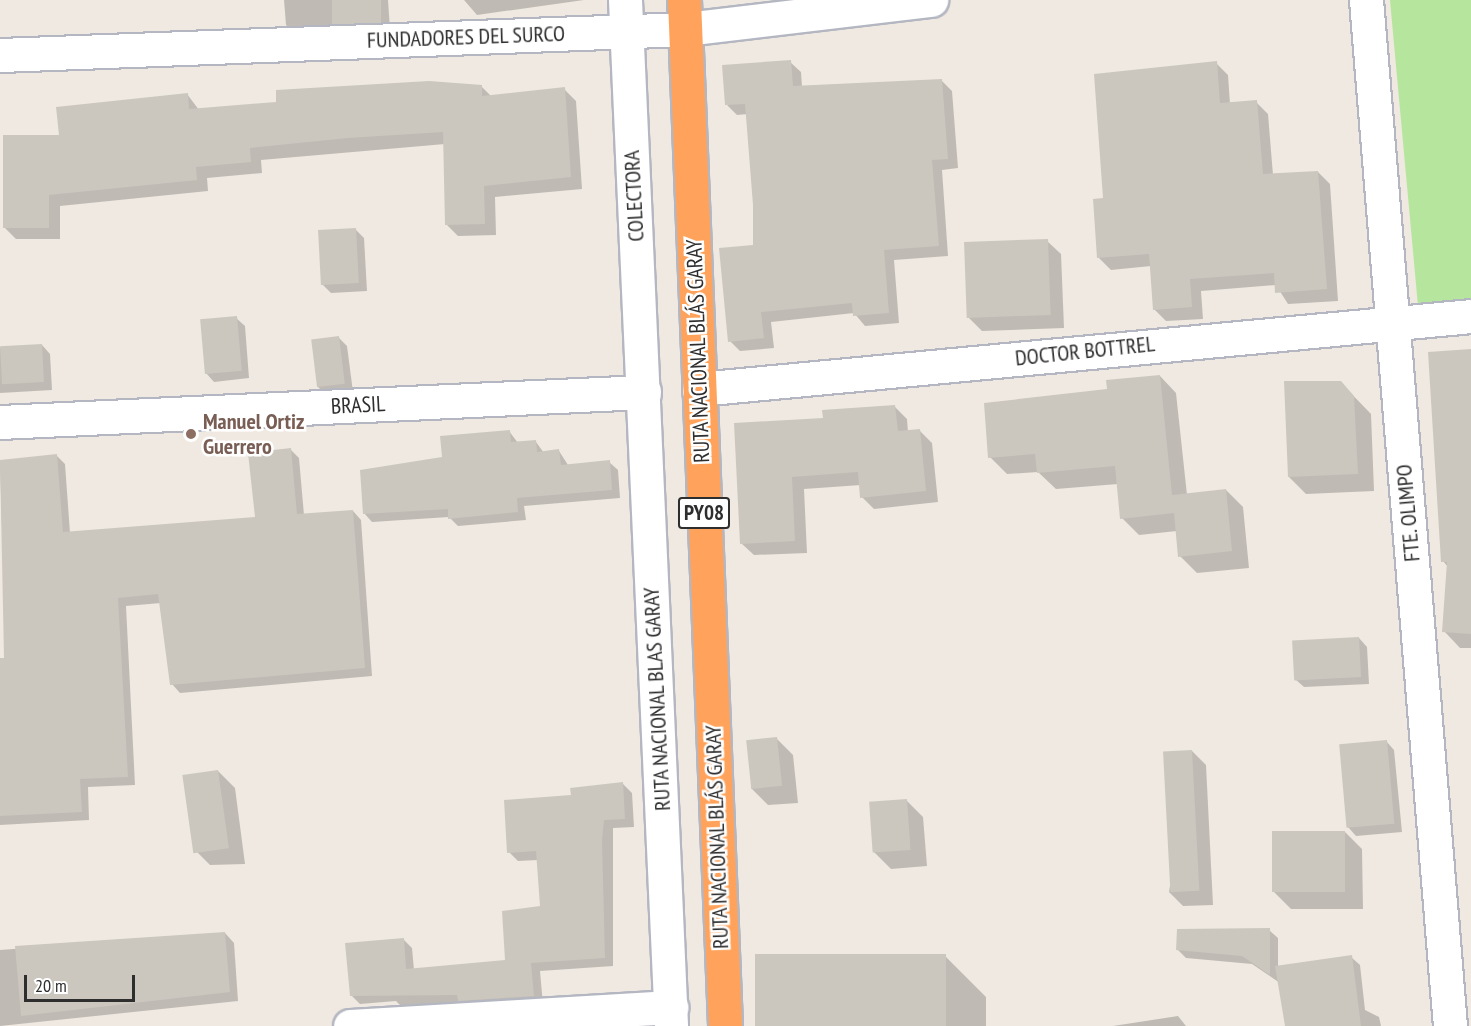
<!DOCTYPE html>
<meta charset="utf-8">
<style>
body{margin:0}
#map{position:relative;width:1471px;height:1026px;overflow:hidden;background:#efe9e1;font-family:"PT Sans Narrow",sans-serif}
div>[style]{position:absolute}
.green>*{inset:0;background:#b6e59e}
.shadow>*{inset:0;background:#0003}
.building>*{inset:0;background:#cbc7bf;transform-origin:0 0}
.roads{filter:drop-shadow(2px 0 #b4b7c1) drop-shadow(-2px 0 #b4b7c1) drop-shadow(0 2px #b4b7c1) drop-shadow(0 -2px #b4b7c1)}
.street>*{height:33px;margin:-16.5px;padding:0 16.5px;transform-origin:16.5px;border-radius:16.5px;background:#fff}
.secondary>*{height:33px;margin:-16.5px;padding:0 16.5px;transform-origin:16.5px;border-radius:16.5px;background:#fff}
.highway>*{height:33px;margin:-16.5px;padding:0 16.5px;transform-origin:16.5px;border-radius:16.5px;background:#ffa35c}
.dots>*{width:16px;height:16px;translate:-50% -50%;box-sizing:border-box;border:3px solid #fff;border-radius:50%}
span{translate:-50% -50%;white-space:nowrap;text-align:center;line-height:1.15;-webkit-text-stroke:5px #fff;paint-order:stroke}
.shield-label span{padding:2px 4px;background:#fff;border:2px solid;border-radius:4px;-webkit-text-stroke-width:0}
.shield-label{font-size:21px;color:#2e2e2e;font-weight:700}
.street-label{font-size:22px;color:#2e2e2e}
.education-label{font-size:22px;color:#785e54;font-weight:700}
.left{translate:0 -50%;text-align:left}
.scale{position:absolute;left:24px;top:975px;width:111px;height:27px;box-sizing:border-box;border:3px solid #2e2e2e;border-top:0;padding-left:8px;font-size:18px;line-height:21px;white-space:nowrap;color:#2e2e2e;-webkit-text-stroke:4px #fff;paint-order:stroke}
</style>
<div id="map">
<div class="green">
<i style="clip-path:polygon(1390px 0,1471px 0,1471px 303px,1418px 306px)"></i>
</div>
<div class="shadow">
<i style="clip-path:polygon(284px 0,388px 0,390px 29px,295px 33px,286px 25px)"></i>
<i style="clip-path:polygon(584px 0,477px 15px,464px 0)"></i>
<i style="clip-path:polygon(790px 62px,801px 72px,802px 87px,942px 81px,952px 91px,958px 168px,942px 170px,948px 256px,894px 260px,899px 323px,865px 326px,854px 313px,771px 322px,774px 348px,740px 351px,730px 341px,755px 246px,755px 205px,748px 114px,737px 115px,727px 105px)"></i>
<i style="clip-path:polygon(1216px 63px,1228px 75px,1230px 104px,1256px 102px,1268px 114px,1273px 175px,1318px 172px,1330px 184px,1338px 301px,1288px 304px,1276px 285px,1201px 291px,1203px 319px,1166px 321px,1154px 309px,1151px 266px,1111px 270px,1099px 258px,1105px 199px)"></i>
<i style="clip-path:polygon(481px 86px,491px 96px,564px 89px,576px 101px,582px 189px,495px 197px,496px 235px,458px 236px,447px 225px,445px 144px,261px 160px,262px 173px,207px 178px,208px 191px,60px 206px,60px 239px,16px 239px,5px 228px,60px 136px,187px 94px,199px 110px)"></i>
<i style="clip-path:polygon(356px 230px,364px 238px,367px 291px,331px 293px,322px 284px)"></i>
<i style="clip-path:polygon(1047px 241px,1061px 254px,1064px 328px,982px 331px,968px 317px)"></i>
<i style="clip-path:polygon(236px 318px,245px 326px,249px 378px,214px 382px,206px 373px)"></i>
<i style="clip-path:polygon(339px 338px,347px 346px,353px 392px,326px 395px,318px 387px)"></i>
<i style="clip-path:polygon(42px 345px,50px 354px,52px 390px,0 393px,0 348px)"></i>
<i style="clip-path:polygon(1471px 350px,1471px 648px,1460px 648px,1444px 631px,1448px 567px,1443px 561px)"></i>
<i style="clip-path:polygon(1160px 376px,1176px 393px,1187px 495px,1226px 490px,1243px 507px,1249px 568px,1197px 573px,1180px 556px,1177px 531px,1139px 535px,1122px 518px,1118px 484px,1056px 489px,1038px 472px,1007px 474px,990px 457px,1109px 390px)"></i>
<i style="clip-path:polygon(1340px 382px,1371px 414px,1374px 491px,1306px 494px,1289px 477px)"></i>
<i style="clip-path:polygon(895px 407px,907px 419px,908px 432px,920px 431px,932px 443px,938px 502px,874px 509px,862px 497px,861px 485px,804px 489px,807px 553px,754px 555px,741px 543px,825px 420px)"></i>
<i style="clip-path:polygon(509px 431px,518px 443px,536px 442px,544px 453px,559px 451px,568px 465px,609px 462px,618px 470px,620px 498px,524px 506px,526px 520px,458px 526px,449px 517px,372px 522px,364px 513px,444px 459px)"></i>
<i style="clip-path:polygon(290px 449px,299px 458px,304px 515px,353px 511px,361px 520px,372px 676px,180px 693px,172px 684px,161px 603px,126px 606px,135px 785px,88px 787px,89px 820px,0 825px,0 659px,6px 659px,0 462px,56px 455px,65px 464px,70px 533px,256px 519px)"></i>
<i style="clip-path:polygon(1359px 638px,1367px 647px,1369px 684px,1304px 687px,1295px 679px)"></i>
<i style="clip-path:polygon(776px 738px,793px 755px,798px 803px,768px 805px,751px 788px)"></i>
<i style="clip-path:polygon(1386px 741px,1394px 750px,1402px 832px,1356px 836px,1348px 827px)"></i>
<i style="clip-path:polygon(1192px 751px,1206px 765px,1213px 905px,1183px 906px,1169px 892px)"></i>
<i style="clip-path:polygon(218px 771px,235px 788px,245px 864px,210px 865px,193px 848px)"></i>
<i style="clip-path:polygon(623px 784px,632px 793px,634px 827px,613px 828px,613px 966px,540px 971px,543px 1005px,403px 1008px,396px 1001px,360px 1004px,351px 995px,403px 939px,412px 948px,414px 970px,507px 962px,542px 907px,538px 860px,518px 861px,509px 852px,572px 796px)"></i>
<i style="clip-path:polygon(906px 800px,923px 817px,927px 866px,891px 869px,874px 852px)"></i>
<i style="clip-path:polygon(1345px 832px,1362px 849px,1363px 909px,1291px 909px,1274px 892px)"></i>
<i style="clip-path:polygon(1269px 930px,1278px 938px,1278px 967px,1351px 957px,1360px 965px,1365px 1010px,1379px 1017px,1381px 1026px,1287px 1026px,1280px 983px,1252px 964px,1186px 958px,1178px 950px)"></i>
<i style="clip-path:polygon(225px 933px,234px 943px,238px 1001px,0 1026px,0 950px)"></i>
<i style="clip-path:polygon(945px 956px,986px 997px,986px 1026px,757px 1026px)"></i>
<i style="clip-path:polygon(1178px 1016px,1186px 1026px,1113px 1026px)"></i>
</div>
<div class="building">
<i style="left:332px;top:0;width:49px;height:24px"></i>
<i style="clip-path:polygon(791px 60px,793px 86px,942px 79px,948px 159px,932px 160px,939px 246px,884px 250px,889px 313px,853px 316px,852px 303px,761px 312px,764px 338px,728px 342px,719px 248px,753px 245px,753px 205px,745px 104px,725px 105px,722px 65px)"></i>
<i style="clip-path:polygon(1217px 61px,1220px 103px,1257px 100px,1263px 174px,1318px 171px,1327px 289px,1275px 293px,1274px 273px,1190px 279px,1192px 307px,1153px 310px,1149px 254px,1097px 258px,1093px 199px,1103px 198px,1094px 74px)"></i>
<i style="clip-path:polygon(429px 81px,482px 85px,482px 96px,565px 87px,571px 177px,484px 186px,485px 224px,445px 225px,443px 132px,348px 138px,250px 148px,251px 162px,196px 167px,197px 180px,49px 195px,49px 228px,3px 228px,3px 135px,59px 135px,56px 107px,188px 93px,189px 109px,276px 102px,276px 90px)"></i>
<i style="left:356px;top:228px;width:55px;height:38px;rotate:87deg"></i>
<i style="left:1048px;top:239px;width:76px;height:84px;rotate:88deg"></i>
<i style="left:237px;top:316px;width:55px;height:37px;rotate:85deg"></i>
<i style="left:339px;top:336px;width:48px;height:28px;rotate:83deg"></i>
<i style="left:42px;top:344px;width:38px;height:42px;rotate:87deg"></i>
<i style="clip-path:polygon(1471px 349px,1471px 634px,1442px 632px,1447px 562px,1441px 562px,1428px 352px)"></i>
<i style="clip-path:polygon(1160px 375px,1172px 495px,1226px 489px,1232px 551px,1178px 557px,1174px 513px,1120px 519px,1115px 466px,1037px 473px,1035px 454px,988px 458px,984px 403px,1107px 389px,1106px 380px)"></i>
<i style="clip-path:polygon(1284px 381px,1341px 381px,1354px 396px,1358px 474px,1288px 477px)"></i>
<i style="clip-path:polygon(895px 405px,898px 431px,920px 429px,926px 491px,860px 498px,858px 472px,792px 477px,795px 541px,740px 544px,734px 423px,823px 418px,822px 410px)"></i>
<i style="clip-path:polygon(510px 430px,511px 442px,536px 440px,537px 452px,559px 449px,561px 465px,610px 460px,612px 490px,517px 498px,518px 512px,448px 519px,448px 509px,363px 514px,360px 470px,442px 457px,440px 436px)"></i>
<i style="clip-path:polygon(291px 448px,297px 514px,353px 510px,365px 668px,170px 685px,158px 594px,118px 598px,128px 777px,80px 779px,82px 812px,0 816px,0 658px,4px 658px,0 460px,57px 454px,63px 532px,255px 517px,248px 453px)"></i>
<i style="left:1359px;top:637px;width:40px;height:67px;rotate:87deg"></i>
<i style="left:777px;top:737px;width:49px;height:31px;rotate:84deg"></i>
<i style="left:1387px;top:740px;width:84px;height:48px;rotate:85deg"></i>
<i style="left:1192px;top:750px;width:141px;height:29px;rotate:87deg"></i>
<i style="left:218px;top:770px;width:79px;height:36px;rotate:82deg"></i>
<i style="clip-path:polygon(623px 782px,625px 819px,604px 820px,602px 840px,605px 958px,531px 963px,534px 996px,458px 1001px,457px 995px,350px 996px,345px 943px,404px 938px,406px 969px,505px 960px,502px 911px,540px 906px,536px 851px,507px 853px,504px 800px,571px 795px,570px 788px)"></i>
<i style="left:907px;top:799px;width:51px;height:38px;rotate:86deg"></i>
<i style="left:1272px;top:831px;width:73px;height:61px"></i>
<i style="clip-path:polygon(1270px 928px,1270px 975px,1242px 956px,1176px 950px,1177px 929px)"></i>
<i style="clip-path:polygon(225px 932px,230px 992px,21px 1016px,15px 946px)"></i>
<i style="left:946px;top:954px;width:72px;height:191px;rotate:90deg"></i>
<i style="clip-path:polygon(1352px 955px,1361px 1026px,1285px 1026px,1275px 966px)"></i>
</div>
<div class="roads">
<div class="street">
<i style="left:1366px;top:0;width:1029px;rotate:85.32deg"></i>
<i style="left:0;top:55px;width:686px;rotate:-2.17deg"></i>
<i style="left:686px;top:29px;width:247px;rotate:-6.8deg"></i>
<i style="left:699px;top:389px;width:775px;rotate:-5.4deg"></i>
<i style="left:0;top:422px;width:645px;rotate:-2.67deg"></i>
<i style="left:350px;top:1026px;width:322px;rotate:-3.4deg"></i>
</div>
<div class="secondary">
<i style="left:625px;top:0;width:1027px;rotate:87.43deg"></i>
</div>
<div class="highway">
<i style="left:684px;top:0;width:1027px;rotate:87.71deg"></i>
</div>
</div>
<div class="dots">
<i style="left:191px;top:434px;background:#8d6e63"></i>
</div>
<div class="shield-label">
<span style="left:704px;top:513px">PY08</span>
</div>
<div class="street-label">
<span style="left:466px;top:37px;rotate:-2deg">FUNDADORES DEL SURCO</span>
<span style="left:634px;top:196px;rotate:-93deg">COLECTORA</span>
<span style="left:698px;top:351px;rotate:-92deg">RUTA NACIONAL BLÁS GARAY</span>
<span style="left:1085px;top:351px;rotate:-6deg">DOCTOR BOTTREL</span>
<span style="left:358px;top:405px;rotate:-3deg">BRASIL</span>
<span style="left:1408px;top:513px;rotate:-95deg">FTE. OLIMPO</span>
<span style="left:657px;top:699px;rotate:-93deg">RUTA NACIONAL BLAS GARAY</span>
<span style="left:717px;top:837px;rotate:-92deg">RUTA NACIONAL BLÁS GARAY</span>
</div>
<div class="education-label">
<span class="left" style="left:203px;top:434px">Manuel Ortiz<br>Guerrero</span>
</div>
<div class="scale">20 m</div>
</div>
